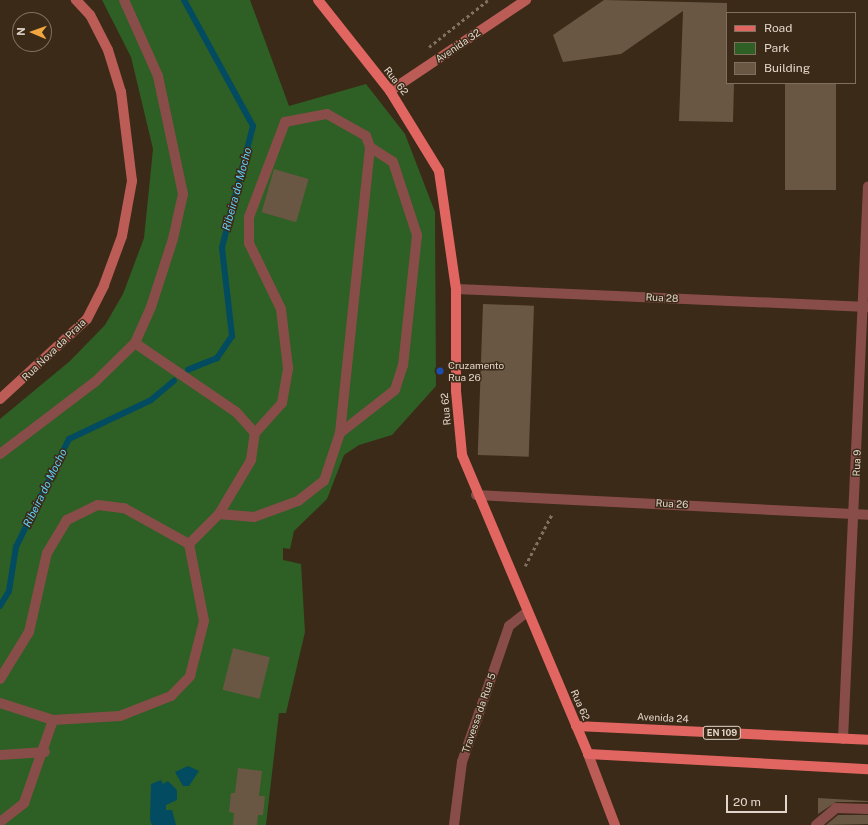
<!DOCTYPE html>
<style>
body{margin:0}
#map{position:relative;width:868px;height:825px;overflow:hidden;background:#3b2a17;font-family:"Public Sans",sans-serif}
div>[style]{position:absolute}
.green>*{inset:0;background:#2e5f25}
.water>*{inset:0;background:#024b61}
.stream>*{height:6px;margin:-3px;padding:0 3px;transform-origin:3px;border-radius:3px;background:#024b61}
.building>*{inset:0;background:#6a5743;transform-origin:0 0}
.path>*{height:2.5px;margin-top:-1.25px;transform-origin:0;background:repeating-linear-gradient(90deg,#807161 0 3px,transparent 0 6px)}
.lane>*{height:10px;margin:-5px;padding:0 5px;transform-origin:5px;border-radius:5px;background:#894d49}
.street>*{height:10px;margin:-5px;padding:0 5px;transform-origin:5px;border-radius:5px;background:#894d49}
.secondary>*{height:10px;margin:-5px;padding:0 5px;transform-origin:5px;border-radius:5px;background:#bb5c57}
.primary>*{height:10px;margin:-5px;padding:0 5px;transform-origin:5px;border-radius:5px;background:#e16662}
.dots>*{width:11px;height:11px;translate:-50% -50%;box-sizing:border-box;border:2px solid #3b2a17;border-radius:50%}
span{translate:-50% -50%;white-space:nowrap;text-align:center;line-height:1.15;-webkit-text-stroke:3px #3b2a17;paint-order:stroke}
.shield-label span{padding:1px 3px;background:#3b2a17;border:1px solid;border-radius:3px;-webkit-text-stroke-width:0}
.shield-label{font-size:9px;color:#e2d6cb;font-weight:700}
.street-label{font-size:10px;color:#e2d6cb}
.poi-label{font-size:10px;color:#e2d6cb}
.left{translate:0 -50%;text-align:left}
.water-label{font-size:11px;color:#5ed1ff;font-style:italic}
.legend{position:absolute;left:726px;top:12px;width:130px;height:72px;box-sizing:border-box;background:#3b2a17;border:1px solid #7e6f5f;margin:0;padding:5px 7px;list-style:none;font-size:12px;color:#e2d6cb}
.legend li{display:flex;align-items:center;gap:8px;height:20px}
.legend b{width:20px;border:1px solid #7e6f5f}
.north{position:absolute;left:12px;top:12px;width:40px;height:40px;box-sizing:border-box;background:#3b2a17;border:1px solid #7e6f5f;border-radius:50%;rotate:272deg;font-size:11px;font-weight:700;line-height:16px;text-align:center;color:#e2d6cb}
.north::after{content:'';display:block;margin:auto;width:14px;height:18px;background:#f1a640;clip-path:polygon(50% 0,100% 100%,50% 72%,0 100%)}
.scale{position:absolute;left:726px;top:795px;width:61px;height:18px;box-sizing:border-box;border:2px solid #e2d6cb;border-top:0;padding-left:5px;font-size:12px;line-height:14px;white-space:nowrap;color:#e2d6cb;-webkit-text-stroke:3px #3b2a17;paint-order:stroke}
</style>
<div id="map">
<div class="green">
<i style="clip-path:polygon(102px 0,250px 0,289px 106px,366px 84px,405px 134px,435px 212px,436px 386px,392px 435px,359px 445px,344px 455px,327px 499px,294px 531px,290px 549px,283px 548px,283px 560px,301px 564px,305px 632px,286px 713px,279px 713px,266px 825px,0 825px,0 419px,70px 361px,105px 325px,123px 294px,144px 238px,153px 149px,131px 57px)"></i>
</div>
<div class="water">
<i style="clip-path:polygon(188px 766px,199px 771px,189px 786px,183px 786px,175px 772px)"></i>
<i style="clip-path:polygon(161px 780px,163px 784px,168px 781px,177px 790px,177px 800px,166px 805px,166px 810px,172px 810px,176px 825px,152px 825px,150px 820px,151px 784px)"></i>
</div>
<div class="stream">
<i style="left:184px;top:0;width:144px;rotate:61.3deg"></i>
<i style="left:253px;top:126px;width:126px;rotate:104.3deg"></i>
<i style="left:222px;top:248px;width:89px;rotate:83.5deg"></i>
<i style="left:232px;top:336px;width:27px;rotate:124deg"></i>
<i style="left:217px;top:358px;width:31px;rotate:158deg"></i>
<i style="left:0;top:606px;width:17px;rotate:-59deg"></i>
<i style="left:9px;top:591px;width:45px;rotate:-81deg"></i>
<i style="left:16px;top:547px;width:120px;rotate:-63.9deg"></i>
<i style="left:69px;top:439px;width:91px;rotate:-25.4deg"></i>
<i style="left:151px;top:400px;width:30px;rotate:-40deg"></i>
</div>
<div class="building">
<i style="clip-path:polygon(604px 0,727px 3px,727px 83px,734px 83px,733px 122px,679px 121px,683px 11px,621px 54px,563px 62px,553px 35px)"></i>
<i style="left:785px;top:83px;width:51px;height:107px"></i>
<i style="left:274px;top:169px;width:36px;height:45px;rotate:16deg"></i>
<i style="left:483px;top:304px;width:51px;height:151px;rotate:2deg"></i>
<i style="left:233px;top:648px;width:38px;height:43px;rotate:14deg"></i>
<i style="clip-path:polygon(238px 768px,262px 771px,259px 796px,265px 796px,263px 815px,258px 815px,257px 825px,233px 825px,234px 813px,229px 812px,231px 793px,235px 793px)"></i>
<i style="clip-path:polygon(818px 798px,868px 801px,868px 802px,836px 802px,818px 814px)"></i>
<i style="clip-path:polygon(838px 815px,868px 815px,868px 824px,826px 825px)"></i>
</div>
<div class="path">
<i style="left:429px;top:47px;width:75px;rotate:-38.5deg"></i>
<i style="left:525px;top:566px;width:59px;rotate:-62.6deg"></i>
</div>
<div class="lane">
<i style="left:255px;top:433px;width:40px;rotate:-48deg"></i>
<i style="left:282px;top:403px;width:36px;rotate:-80deg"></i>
<i style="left:288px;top:368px;width:59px;rotate:-96.8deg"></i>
<i style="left:281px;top:309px;width:73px;rotate:-115.9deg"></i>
<i style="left:249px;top:243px;width:26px;rotate:-90deg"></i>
<i style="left:249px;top:217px;width:102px;rotate:-69.2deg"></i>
<i style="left:285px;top:122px;width:43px;rotate:-10.8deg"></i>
<i style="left:327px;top:114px;width:45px;rotate:29.4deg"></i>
<i style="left:366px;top:136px;width:12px;rotate:70deg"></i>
<i style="left:370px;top:147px;width:27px;rotate:33deg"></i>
<i style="left:393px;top:162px;width:77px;rotate:71.8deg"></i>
<i style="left:417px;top:235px;width:131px;rotate:96.1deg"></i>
<i style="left:403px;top:365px;width:26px;rotate:108deg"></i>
<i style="left:395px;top:390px;width:70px;rotate:142deg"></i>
<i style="left:0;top:454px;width:119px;rotate:-37.2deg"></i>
<i style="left:95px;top:382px;width:56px;rotate:-44.3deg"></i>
<i style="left:135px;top:343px;width:39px;rotate:-66deg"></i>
<i style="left:151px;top:307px;width:71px;rotate:-72.1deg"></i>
<i style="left:173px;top:239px;width:46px;rotate:-77.5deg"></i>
<i style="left:183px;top:194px;width:121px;rotate:-102deg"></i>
<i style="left:158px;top:76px;width:83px;rotate:-114.1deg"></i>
<i style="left:219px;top:514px;width:35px;rotate:5deg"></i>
<i style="left:254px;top:517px;width:47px;rotate:-20deg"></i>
<i style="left:298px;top:501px;width:33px;rotate:-38deg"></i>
<i style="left:324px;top:481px;width:51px;rotate:-71.6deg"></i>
<i style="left:340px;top:433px;width:288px;rotate:-84deg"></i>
<i style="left:0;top:679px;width:55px;rotate:-58.3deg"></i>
<i style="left:29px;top:632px;width:81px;rotate:-77.2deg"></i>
<i style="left:47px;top:553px;width:39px;rotate:-59deg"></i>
<i style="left:67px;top:520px;width:34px;rotate:-26deg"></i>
<i style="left:98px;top:505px;width:26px;rotate:7deg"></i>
<i style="left:124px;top:508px;width:74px;rotate:29deg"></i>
<i style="left:0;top:703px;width:56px;rotate:17.8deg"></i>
<i style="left:53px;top:720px;width:67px;rotate:-3.4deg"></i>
<i style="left:120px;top:716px;width:55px;rotate:-21.4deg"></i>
<i style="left:171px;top:696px;width:28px;rotate:-46deg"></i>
<i style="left:190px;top:676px;width:57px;rotate:-75.7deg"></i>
<i style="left:204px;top:621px;width:78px;rotate:-101deg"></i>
<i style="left:189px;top:544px;width:42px;rotate:-45deg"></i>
<i style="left:219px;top:514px;width:63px;rotate:-59.3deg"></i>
<i style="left:251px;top:460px;width:27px;rotate:-82deg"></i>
<i style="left:255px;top:433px;width:28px;rotate:-132deg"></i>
<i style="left:236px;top:412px;width:122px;rotate:-145.7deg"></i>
<i style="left:0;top:755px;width:45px;rotate:-3.8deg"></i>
<i style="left:0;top:822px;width:31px;rotate:-38deg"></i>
<i style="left:24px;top:803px;width:88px;rotate:-70.7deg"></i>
<i style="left:816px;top:825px;width:26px;rotate:-40deg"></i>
<i style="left:836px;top:808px;width:32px;rotate:2deg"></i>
</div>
<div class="street">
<i style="left:456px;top:289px;width:412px;rotate:2.5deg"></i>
<i style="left:476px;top:495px;width:393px;rotate:2.9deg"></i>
<i style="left:843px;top:739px;width:553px;rotate:-87.41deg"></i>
<i style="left:454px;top:825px;width:64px;rotate:-82.8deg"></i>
<i style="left:462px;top:762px;width:144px;rotate:-70.9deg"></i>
<i style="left:509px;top:626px;width:23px;rotate:-38deg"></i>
</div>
<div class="secondary">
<i style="left:390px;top:91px;width:164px;rotate:-33.8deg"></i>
<i style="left:0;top:399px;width:118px;rotate:-42.6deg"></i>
<i style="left:87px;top:319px;width:38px;rotate:-63deg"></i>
<i style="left:104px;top:285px;width:52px;rotate:-69.8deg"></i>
<i style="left:122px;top:236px;width:56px;rotate:-79.7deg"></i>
<i style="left:132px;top:181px;width:90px;rotate:-97deg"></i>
<i style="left:121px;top:92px;width:44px;rotate:-107.2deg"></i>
<i style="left:108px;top:50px;width:39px;rotate:-117deg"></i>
<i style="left:90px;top:15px;width:21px;rotate:-133deg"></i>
<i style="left:588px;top:754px;width:76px;rotate:69.2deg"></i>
</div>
<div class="primary">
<i style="left:318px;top:0;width:116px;rotate:51.6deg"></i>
<i style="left:390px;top:91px;width:94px;rotate:58.5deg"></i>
<i style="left:439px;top:171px;width:119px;rotate:81.8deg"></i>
<i style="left:456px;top:289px;width:102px;rotate:90deg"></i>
<i style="left:456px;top:391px;width:64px;rotate:84.6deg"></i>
<i style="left:462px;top:455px;width:324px;rotate:67.1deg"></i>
<i style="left:588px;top:754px;width:280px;rotate:3.1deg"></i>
<i style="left:576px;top:726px;width:292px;rotate:2.7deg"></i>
</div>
<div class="dots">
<i style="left:440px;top:371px;background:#1a4fb4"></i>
</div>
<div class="shield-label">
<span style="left:722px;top:733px">EN 109</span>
</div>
<div class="street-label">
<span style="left:458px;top:46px;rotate:-34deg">Avenida 32</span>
<span style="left:396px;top:81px;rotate:52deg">Rua 62</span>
<span style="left:662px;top:298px;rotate:3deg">Rua 28</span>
<span style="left:54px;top:350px;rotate:-44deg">Rua Nova da Praia</span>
<span style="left:446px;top:409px;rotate:-95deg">Rua 62</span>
<span style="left:857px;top:463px;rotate:-88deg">Rua 9</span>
<span style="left:672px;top:504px;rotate:3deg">Rua 26</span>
<span style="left:580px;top:705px;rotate:66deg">Rua 62</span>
<span style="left:479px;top:713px;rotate:-71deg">Travessa da Rua 5</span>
<span style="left:663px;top:718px;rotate:3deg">Avenida 24</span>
</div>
<div class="poi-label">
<span class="left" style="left:448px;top:371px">Cruzamento<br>Rua 26</span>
</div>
<div class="water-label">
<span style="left:237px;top:189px;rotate:-75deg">Ribeira do Mocho</span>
<span style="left:45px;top:488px;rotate:-64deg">Ribeira do Mocho</span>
</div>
<ul class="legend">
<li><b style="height:5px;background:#e16662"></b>Road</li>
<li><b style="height:11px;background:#2e5f25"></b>Park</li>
<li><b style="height:11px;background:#6a5743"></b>Building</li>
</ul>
<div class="north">N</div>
<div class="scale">20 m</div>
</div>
